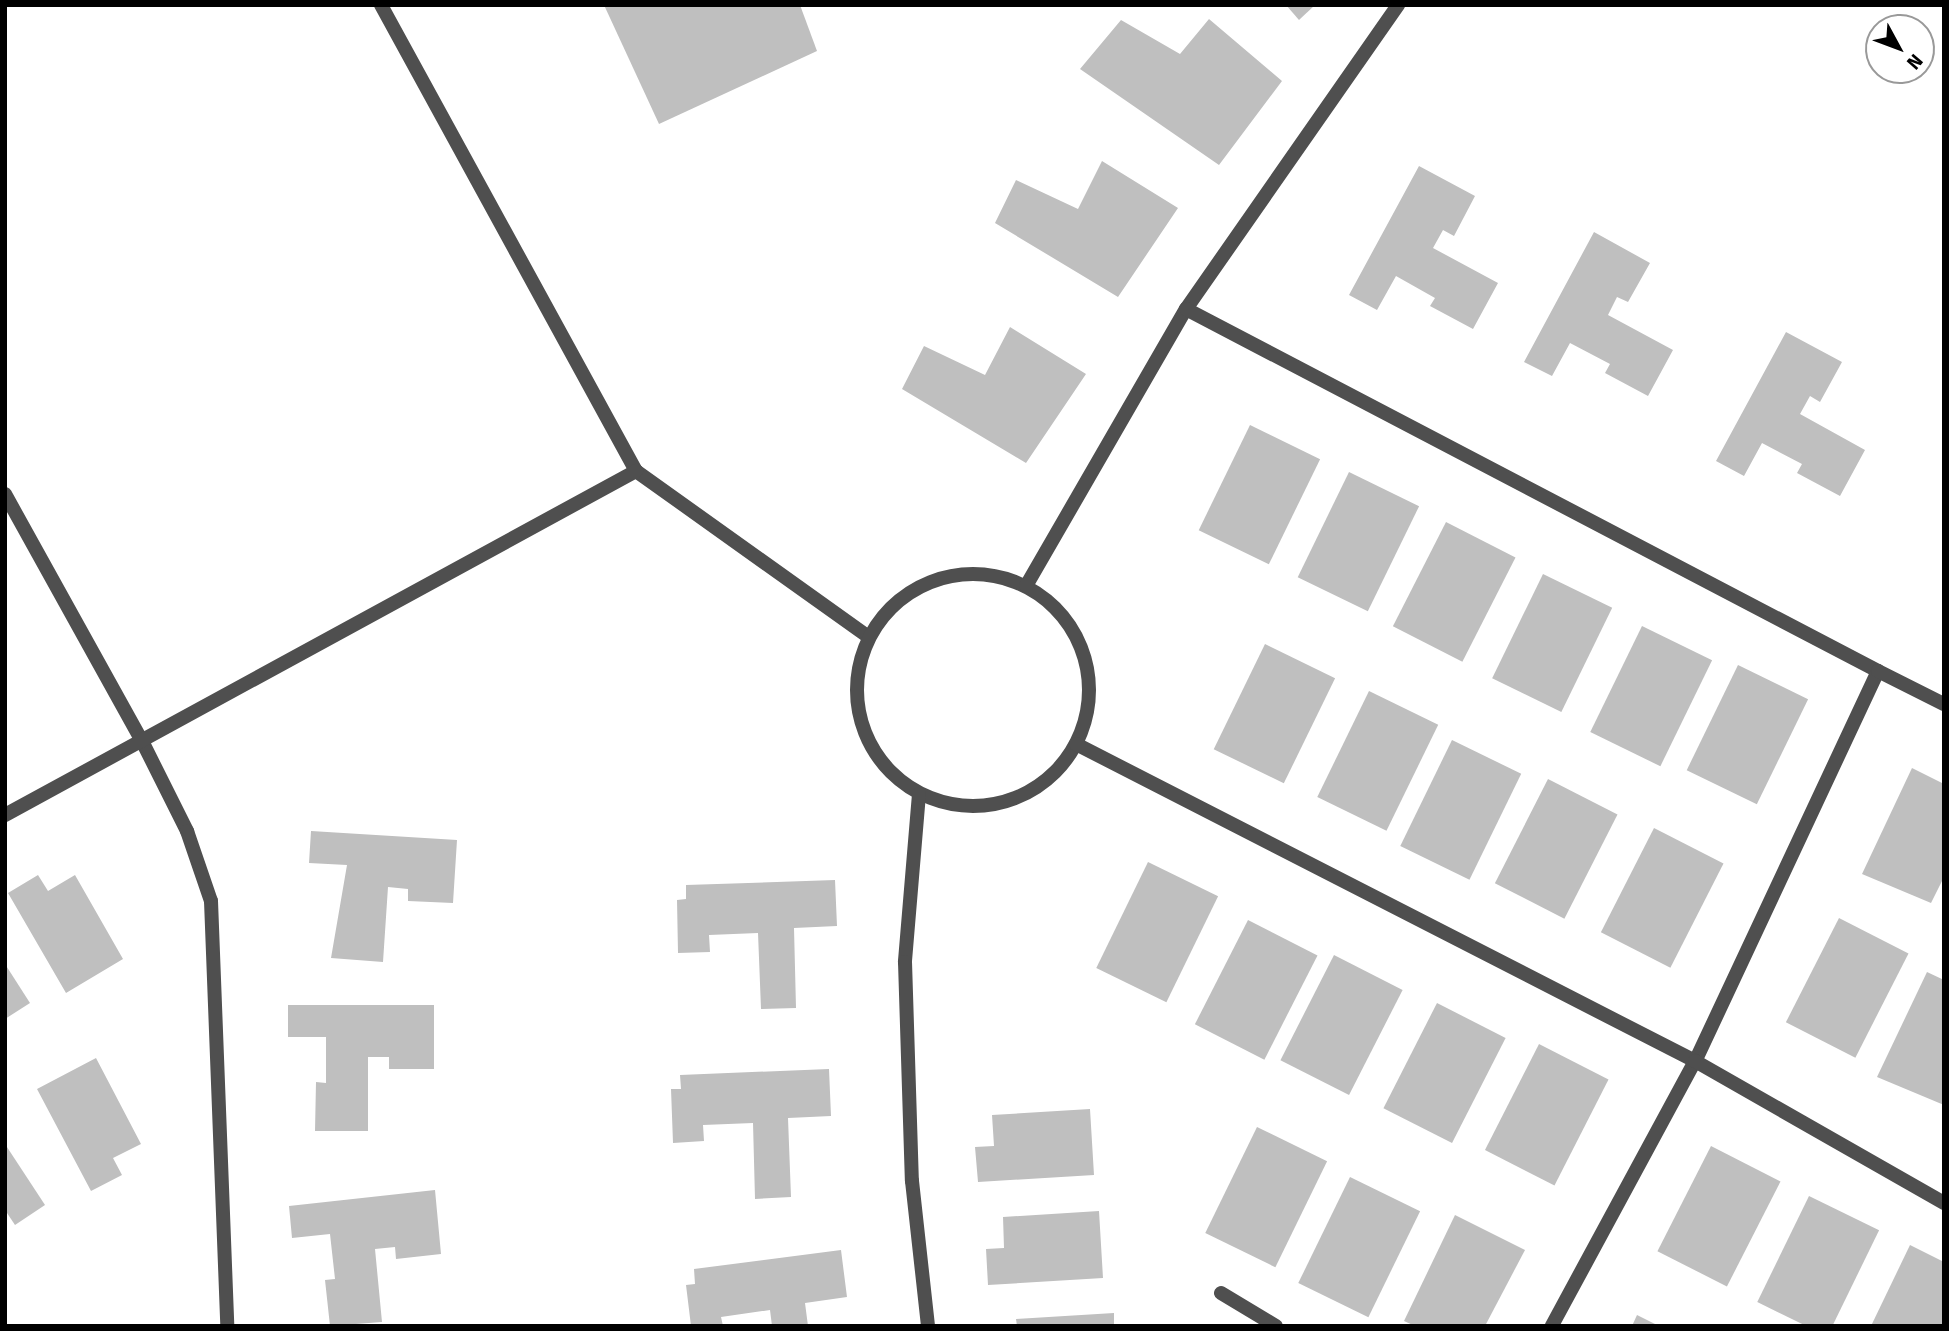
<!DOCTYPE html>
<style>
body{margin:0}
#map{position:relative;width:1949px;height:1331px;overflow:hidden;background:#fff;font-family:"Fira Sans",sans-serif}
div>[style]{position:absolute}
.building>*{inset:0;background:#bfbfbf;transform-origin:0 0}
.lane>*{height:14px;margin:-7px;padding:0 7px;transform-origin:7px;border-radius:7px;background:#4f4f4f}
.lane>.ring{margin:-7px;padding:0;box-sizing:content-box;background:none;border:14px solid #4f4f4f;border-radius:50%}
span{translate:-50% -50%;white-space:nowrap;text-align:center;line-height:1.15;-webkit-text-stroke:6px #fff;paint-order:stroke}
.frame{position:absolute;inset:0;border:7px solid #000;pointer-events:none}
.north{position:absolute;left:1865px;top:14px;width:70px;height:70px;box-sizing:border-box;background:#fff;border:2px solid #999;border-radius:50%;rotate:131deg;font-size:19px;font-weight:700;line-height:28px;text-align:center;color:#000}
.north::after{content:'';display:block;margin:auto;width:24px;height:32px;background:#000;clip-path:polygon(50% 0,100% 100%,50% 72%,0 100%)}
</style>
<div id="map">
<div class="building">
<i style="clip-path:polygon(604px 5px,800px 5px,817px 51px,659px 124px)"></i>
<i style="clip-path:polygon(1286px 5px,1315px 5px,1299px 20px)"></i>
<i style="clip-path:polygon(1209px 19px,1282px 81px,1219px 165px,1080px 69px,1121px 20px,1180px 54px)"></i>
<i style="clip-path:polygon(1102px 161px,1178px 208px,1118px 297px,995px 223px,1016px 180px,1078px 209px)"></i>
<i style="clip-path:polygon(1419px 166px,1475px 196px,1454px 236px,1443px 230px,1433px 248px,1498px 283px,1473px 329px,1430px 306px,1435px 298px,1396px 276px,1377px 310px,1349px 295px)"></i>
<i style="clip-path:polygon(1594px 232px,1650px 263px,1628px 302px,1617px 297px,1608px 315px,1673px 350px,1648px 396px,1605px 373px,1610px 364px,1570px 343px,1552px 376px,1524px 362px)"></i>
<i style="clip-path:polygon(1010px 327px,1086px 374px,1026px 463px,902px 389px,924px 346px,985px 375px)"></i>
<i style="clip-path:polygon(1786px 332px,1842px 362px,1820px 402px,1810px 396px,1800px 414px,1865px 450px,1840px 496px,1797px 473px,1802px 464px,1762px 443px,1744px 476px,1716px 461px)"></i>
<i style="left:1250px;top:425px;width:78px;height:117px;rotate:26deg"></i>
<i style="left:1349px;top:472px;width:78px;height:117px;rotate:26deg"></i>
<i style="left:1446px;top:522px;width:78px;height:117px;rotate:27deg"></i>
<i style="left:1543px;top:574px;width:77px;height:116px;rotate:26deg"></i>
<i style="left:1642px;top:626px;width:78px;height:118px;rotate:26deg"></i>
<i style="left:1265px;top:644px;width:78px;height:117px;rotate:26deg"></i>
<i style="left:1738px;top:665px;width:78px;height:117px;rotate:26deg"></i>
<i style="left:1369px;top:691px;width:77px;height:118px;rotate:26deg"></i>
<i style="left:1452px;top:740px;width:77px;height:118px;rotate:26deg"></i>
<i style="clip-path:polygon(1912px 768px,1944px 784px,1944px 877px,1931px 903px,1862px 874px)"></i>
<i style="left:1548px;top:779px;width:78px;height:117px;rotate:27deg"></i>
<i style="left:1654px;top:828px;width:78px;height:117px;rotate:27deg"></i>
<i style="clip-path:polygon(311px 831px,457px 840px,453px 903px,408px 901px,408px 889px,388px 887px,383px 962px,331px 958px,347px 865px,309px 863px)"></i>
<i style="left:1148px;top:862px;width:78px;height:118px;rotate:26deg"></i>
<i style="clip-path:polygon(38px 875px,48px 891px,75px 875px,123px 959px,66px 993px,8px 893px)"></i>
<i style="clip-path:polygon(835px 880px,837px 926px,794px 928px,796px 1008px,761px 1009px,758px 933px,709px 935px,710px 952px,678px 953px,677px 900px,686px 899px,686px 885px)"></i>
<i style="left:1839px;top:918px;width:78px;height:117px;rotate:27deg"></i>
<i style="left:1248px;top:920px;width:78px;height:117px;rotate:27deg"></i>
<i style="left:1334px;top:955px;width:77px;height:118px;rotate:27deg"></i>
<i style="clip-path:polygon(5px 964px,30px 1003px,5px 1019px)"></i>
<i style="clip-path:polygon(1927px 972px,1944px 980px,1944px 1105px,1877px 1077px)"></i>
<i style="left:1437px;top:1003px;width:77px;height:118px;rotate:27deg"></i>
<i style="clip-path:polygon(288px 1005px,434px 1005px,434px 1069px,389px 1069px,389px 1057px,368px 1057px,368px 1131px,315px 1131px,316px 1082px,326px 1083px,326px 1037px,288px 1037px)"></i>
<i style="left:1539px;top:1044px;width:78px;height:119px;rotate:27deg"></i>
<i style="clip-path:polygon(96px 1058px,141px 1144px,113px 1158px,122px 1175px,91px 1191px,37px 1089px)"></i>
<i style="clip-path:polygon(829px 1069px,831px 1116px,788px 1118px,791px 1197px,755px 1199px,753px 1123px,703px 1125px,704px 1141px,673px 1143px,671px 1089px,681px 1089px,680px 1075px)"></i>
<i style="clip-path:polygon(1090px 1109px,1094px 1175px,978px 1182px,975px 1147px,994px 1146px,992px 1115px)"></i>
<i style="left:1257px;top:1127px;width:78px;height:118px;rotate:26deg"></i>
<i style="clip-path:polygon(5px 1144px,45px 1205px,15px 1225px,5px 1210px)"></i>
<i style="left:1711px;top:1146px;width:78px;height:118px;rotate:27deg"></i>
<i style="left:1350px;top:1177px;width:78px;height:118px;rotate:26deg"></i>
<i style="clip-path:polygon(435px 1190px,441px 1254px,396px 1259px,395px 1247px,375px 1249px,382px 1322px,330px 1326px,325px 1280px,335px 1279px,330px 1234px,292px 1238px,289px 1206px)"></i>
<i style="left:1809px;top:1196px;width:78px;height:118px;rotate:26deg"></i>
<i style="clip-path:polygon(1099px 1211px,1103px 1278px,988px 1285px,986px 1249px,1004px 1248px,1003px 1217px)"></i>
<i style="clip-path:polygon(1455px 1215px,1525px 1250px,1485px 1326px,1415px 1326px,1404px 1321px)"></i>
<i style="clip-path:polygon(1910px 1245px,1944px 1262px,1944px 1326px,1871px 1326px)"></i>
<i style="clip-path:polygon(841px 1250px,847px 1297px,805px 1303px,808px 1326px,772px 1326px,770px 1310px,721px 1317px,723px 1326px,691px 1326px,686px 1285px,695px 1284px,694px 1269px)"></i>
<i style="clip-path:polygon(1114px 1313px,1114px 1326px,1017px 1326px,1016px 1319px)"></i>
<i style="clip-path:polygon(1637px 1315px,1659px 1326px,1632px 1326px)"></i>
</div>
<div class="lane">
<i style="left:381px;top:5px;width:531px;rotate:61.31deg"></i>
<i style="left:636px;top:471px;width:286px;rotate:35.5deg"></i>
<i style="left:1186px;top:309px;width:371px;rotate:-55.1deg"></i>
<i style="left:5px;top:494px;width:282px;rotate:61deg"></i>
<i style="left:142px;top:741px;width:101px;rotate:63.4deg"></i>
<i style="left:187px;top:831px;width:74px;rotate:71.1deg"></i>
<i style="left:211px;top:901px;width:425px;rotate:87.8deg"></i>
<i class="ring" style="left:857px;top:574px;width:218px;height:218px"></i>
<i style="left:1026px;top:586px;width:320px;rotate:-60deg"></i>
<i style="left:1186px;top:309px;width:781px;rotate:27.62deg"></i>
<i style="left:1878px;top:671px;width:431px;rotate:115.1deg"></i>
<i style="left:1695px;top:1061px;width:301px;rotate:118.4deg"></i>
<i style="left:1878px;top:671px;width:74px;rotate:26.6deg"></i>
<i style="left:1076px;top:744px;width:695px;rotate:27.12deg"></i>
<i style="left:1695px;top:1061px;width:287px;rotate:29.7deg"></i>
<i style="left:919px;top:794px;width:169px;rotate:94.8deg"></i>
<i style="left:905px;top:962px;width:219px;rotate:88.2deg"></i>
<i style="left:912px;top:1181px;width:146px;rotate:83.7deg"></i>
<i style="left:5px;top:815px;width:719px;rotate:-28.6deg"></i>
<i style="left:1221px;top:1293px;width:64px;rotate:31deg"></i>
</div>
<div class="frame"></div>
<div class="north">N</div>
</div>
